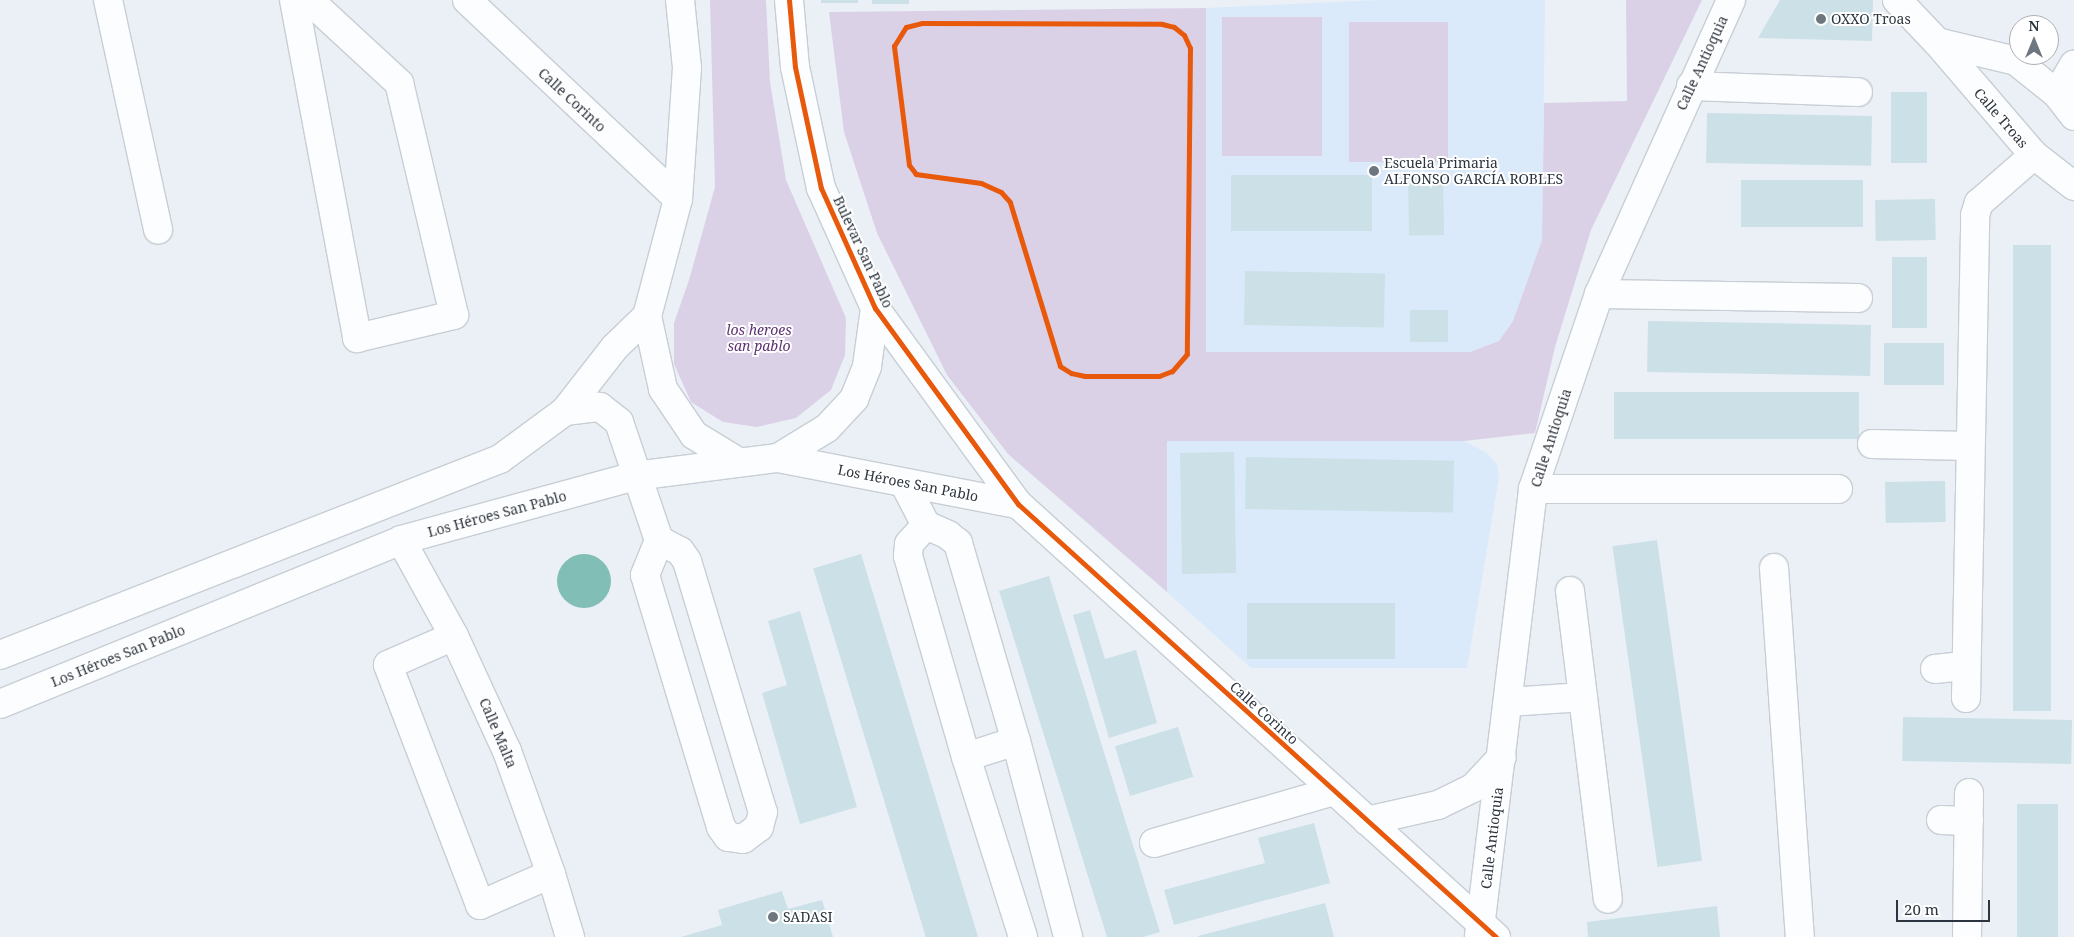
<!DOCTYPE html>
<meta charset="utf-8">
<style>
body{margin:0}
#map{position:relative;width:2074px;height:937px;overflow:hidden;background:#eaf0f6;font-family:"Noto Serif",serif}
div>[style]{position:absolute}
.built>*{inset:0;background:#daeafa}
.green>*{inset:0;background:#dad1e7;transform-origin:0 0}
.water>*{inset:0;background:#80beb6}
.round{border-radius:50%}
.building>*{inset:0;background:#cce0e7;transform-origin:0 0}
.roads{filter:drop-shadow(1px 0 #c7ced5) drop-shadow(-1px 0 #c7ced5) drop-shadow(0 1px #c7ced5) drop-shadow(0 -1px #c7ced5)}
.minor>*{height:28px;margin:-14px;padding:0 14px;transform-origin:14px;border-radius:14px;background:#fcfdfe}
.cycleway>*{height:5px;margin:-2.5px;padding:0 2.5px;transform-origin:2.5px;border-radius:2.5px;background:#e8590c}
.dots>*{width:14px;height:14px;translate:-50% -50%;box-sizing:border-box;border:2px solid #fff;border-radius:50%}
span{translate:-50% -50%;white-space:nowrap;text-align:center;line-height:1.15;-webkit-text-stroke:4px #fff;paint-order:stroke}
.poi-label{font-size:14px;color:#2c353f}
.left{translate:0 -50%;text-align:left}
.street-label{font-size:14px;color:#2c353f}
.park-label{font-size:14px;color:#5e3173;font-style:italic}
.north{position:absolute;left:2009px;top:15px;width:50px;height:50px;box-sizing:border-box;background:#fff;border:1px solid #abaeb2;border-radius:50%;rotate:0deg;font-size:14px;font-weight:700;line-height:20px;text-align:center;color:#2c353f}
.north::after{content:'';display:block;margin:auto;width:18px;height:22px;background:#6e767f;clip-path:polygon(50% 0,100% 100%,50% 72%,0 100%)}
.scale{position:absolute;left:1896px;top:900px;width:94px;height:22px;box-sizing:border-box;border:2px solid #2c353f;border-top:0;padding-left:6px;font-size:15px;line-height:18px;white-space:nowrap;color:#2c353f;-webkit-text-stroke:4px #fff;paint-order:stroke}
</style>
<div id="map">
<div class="built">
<i style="clip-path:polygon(1379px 0,1545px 0,1542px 240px,1513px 321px,1499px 341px,1470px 352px,1206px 352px,1206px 8px)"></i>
<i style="clip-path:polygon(1167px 441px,1464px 441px,1487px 453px,1497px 464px,1499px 477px,1467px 668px,1251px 668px,1167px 592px)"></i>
</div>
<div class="green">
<i style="clip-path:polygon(710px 0,766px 0,770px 82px,786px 180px,846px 318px,845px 355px,831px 390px,796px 418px,757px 427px,723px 422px,691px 402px,674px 364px,674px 323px,689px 280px,715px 187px)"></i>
<i style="clip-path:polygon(1626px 0,1702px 0,1591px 230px,1555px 347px,1535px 433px,1464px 441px,1167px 441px,1167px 592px,1008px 454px,947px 375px,877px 233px,844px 132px,829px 12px,1206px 8px,1206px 352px,1470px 352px,1499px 341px,1513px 321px,1542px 240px,1544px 103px,1627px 101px)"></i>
<i style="left:1222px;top:17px;width:100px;height:139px"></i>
<i style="left:1349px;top:22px;width:99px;height:140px"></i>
</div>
<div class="water">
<i class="round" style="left:557px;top:554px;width:54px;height:54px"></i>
</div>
<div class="building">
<i style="left:821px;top:0;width:37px;height:3px"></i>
<i style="left:872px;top:0;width:37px;height:4px"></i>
<i style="clip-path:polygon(1780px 0,1873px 0,1872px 41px,1758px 38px)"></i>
<i style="left:1891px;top:92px;width:36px;height:71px"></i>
<i style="left:1707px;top:113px;width:165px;height:50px;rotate:1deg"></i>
<i style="left:1231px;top:175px;width:141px;height:56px"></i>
<i style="left:1443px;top:175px;width:60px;height:35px;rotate:89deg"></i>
<i style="left:1741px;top:180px;width:122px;height:47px"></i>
<i style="left:1935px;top:199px;width:41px;height:60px;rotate:89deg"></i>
<i style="left:2013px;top:245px;width:38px;height:466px"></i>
<i style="left:1892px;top:257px;width:35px;height:71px"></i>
<i style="left:1245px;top:271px;width:140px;height:54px;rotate:1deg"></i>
<i style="left:1410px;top:310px;width:38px;height:32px"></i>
<i style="left:1648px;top:321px;width:223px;height:51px;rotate:1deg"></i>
<i style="left:1884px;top:343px;width:60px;height:42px"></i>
<i style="left:1614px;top:392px;width:245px;height:47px"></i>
<i style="left:1234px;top:452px;width:121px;height:54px;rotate:89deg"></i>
<i style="left:1246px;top:457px;width:208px;height:52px;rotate:1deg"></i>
<i style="left:1945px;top:481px;width:41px;height:60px;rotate:89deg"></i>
<i style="left:1657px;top:540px;width:324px;height:45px;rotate:82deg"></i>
<i style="left:861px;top:554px;width:400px;height:50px;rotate:73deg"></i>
<i style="clip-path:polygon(1049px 576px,1160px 932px,1143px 937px,1107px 937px,999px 591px)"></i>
<i style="left:1247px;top:603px;width:148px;height:56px"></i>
<i style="clip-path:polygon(1090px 610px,1105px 659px,1136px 650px,1157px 723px,1109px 738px,1073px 615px)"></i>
<i style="clip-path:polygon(800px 611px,857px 807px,800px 824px,762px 693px,787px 685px,768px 621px)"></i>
<i style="left:1903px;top:717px;width:169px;height:44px;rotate:1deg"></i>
<i style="left:1178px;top:727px;width:52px;height:66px;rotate:73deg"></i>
<i style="left:2017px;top:804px;width:41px;height:133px"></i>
<i style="clip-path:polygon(1314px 823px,1330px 883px,1174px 925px,1164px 890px,1265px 863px,1258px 838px)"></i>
<i style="clip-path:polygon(782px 891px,788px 909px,822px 900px,833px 937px,681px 937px,722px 925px,718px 910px)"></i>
<i style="clip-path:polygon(1325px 903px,1334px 937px,1198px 937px,1198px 936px)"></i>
<i style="clip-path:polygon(1717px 906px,1720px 937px,1588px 937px,1587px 922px)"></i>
</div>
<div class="roads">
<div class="minor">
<i style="left:108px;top:0;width:235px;rotate:77.7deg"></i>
<i style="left:294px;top:0;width:344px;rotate:79.4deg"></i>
<i style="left:357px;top:338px;width:100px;rotate:-13.3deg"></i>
<i style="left:454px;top:315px;width:238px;rotate:-103.3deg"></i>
<i style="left:399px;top:83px;width:122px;rotate:-137.3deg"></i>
<i style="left:467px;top:0;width:290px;rotate:43.3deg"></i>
<i style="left:680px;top:0;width:68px;rotate:84.1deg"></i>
<i style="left:687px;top:68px;width:131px;rotate:93.9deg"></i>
<i style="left:678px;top:199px;width:121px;rotate:104.8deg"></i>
<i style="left:647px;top:316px;width:75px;rotate:77.6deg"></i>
<i style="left:663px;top:389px;width:55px;rotate:56deg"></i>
<i style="left:694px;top:435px;width:50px;rotate:31.2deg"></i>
<i style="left:789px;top:0;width:67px;rotate:84.9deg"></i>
<i style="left:795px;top:67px;width:124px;rotate:77.9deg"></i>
<i style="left:821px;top:188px;width:132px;rotate:65.8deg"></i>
<i style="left:875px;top:308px;width:243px;rotate:53.9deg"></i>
<i style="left:1018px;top:504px;width:645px;rotate:42.17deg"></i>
<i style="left:1897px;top:0;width:58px;rotate:46.4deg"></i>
<i style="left:1937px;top:42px;width:149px;rotate:49.4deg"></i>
<i style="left:2034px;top:155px;width:51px;rotate:37.8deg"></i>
<i style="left:1937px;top:42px;width:81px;rotate:13.5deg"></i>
<i style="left:2016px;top:61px;width:53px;rotate:38.8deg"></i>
<i style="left:2057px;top:94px;width:28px;rotate:52deg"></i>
<i style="left:1691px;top:86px;width:167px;rotate:2.1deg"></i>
<i style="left:2057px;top:94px;width:34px;rotate:-60deg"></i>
<i style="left:1599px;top:294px;width:259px;rotate:0.9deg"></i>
<i style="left:565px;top:411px;width:35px;rotate:-7deg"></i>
<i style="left:600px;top:407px;width:24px;rotate:38deg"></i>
<i style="left:619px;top:422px;width:125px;rotate:71.3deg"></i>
<i style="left:659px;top:540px;width:24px;rotate:28deg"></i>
<i style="left:680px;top:551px;width:12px;rotate:55deg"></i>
<i style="left:687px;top:561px;width:262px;rotate:73.2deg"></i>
<i style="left:763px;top:812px;width:16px;rotate:105deg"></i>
<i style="left:759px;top:827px;width:20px;rotate:143deg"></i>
<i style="left:743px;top:839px;width:15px;rotate:-172deg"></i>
<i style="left:728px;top:837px;width:12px;rotate:-125deg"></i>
<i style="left:721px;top:827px;width:263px;rotate:-106.8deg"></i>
<i style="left:645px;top:575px;width:38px;rotate:-68deg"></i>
<i style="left:1872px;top:444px;width:97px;rotate:1.2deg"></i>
<i style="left:778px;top:458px;width:57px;rotate:-31.5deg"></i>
<i style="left:827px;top:428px;width:40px;rotate:-47deg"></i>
<i style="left:854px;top:399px;width:35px;rotate:-68deg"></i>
<i style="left:867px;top:366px;width:59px;rotate:-82.1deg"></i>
<i style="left:904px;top:483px;width:47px;rotate:62.4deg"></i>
<i style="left:926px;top:525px;width:24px;rotate:24deg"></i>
<i style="left:948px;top:535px;width:13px;rotate:39deg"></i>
<i style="left:958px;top:543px;width:206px;rotate:73.7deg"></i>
<i style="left:1016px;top:741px;width:203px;rotate:75.1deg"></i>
<i style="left:1533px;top:489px;width:305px"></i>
<i style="left:926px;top:525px;width:25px;rotate:132deg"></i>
<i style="left:909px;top:544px;width:12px;rotate:95deg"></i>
<i style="left:908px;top:556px;width:209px;rotate:73.9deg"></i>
<i style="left:966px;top:757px;width:189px;rotate:72.4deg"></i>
<i style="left:401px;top:540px;width:110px;rotate:61.1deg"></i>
<i style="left:454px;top:636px;width:127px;rotate:65.3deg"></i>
<i style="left:507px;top:751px;width:131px;rotate:70.3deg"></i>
<i style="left:551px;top:874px;width:66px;rotate:73.2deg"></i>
<i style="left:1774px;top:568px;width:370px;rotate:86deg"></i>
<i style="left:1570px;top:591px;width:310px;rotate:83deg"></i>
<i style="left:454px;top:636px;width:72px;rotate:156.3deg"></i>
<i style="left:388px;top:665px;width:257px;rotate:69deg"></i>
<i style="left:480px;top:905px;width:77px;rotate:-23.6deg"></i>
<i style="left:0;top:655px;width:537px;rotate:-21.41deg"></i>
<i style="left:500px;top:459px;width:81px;rotate:-36.4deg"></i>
<i style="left:565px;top:411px;width:81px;rotate:-52deg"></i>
<i style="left:615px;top:347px;width:45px;rotate:-44.1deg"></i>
<i style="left:1935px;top:669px;width:31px;rotate:-6deg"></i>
<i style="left:1966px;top:698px;width:483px;rotate:-88.9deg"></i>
<i style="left:1975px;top:215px;width:13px;rotate:-72deg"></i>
<i style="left:1979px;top:203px;width:73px;rotate:-41.1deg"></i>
<i style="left:1508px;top:702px;width:75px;rotate:-3.8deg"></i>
<i style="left:0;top:704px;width:433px;rotate:-22.2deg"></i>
<i style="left:401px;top:540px;width:243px;rotate:-15.3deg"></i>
<i style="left:635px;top:476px;width:144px;rotate:-7.2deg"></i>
<i style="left:778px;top:458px;width:244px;rotate:10.9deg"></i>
<i style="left:966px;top:757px;width:52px;rotate:-17.7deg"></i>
<i style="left:1941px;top:820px;width:28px;rotate:2deg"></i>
<i style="left:1367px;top:821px;width:73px;rotate:-12.7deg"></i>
<i style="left:1438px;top:805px;width:39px;rotate:-26deg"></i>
<i style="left:1473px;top:788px;width:42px;rotate:-46.9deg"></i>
<i style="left:1154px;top:843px;width:187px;rotate:-16.1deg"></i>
<i style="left:1479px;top:936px;width:450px;rotate:-83.1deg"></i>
<i style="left:1533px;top:489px;width:206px;rotate:-71.3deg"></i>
<i style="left:1599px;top:294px;width:322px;rotate:-65.8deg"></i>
<i style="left:1967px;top:937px;width:144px;rotate:-89.2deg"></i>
</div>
</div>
<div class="cycleway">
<i style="left:789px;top:0;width:67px;rotate:84.9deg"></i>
<i style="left:795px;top:67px;width:124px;rotate:77.9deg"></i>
<i style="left:821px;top:188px;width:132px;rotate:65.8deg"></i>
<i style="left:875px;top:308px;width:243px;rotate:53.9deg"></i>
<i style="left:1018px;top:504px;width:645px;rotate:42.17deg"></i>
<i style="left:922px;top:23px;width:240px;rotate:0.2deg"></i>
<i style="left:1162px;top:24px;width:12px;rotate:14deg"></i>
<i style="left:1174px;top:27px;width:13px;rotate:39deg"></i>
<i style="left:1184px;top:35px;width:14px;rotate:65deg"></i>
<i style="left:1190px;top:48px;width:306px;rotate:90.6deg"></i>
<i style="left:1187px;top:354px;width:23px;rotate:131deg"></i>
<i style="left:1172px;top:371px;width:14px;rotate:159deg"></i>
<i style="left:1159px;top:376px;width:74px;rotate:180deg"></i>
<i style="left:1085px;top:376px;width:14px;rotate:-168deg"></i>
<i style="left:1071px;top:373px;width:13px;rotate:-148deg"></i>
<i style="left:1060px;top:366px;width:171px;rotate:-107deg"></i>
<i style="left:1010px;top:202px;width:13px;rotate:-132deg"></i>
<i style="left:1001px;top:192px;width:22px;rotate:-156deg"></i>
<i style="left:981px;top:183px;width:66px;rotate:-172.1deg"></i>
<i style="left:916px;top:174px;width:11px;rotate:-128deg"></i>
<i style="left:909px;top:165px;width:120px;rotate:-97.2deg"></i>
<i style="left:894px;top:46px;width:22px;rotate:-58deg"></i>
<i style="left:906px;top:27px;width:16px;rotate:-14deg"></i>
</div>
<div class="dots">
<i style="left:1821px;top:19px;background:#6e767f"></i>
<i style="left:1374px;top:171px;background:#6e767f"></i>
<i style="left:773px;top:917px;background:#6e767f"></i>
</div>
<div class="poi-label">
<span class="left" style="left:1831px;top:19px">OXXO Troas</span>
<span class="left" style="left:1384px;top:171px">Escuela Primaria<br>ALFONSO GARCÍA ROBLES</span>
<span class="left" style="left:783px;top:917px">SADASI</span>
</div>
<div class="street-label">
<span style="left:1702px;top:63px;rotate:-65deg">Calle Antioquia</span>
<span style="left:572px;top:100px;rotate:43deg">Calle Corinto</span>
<span style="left:2001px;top:118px;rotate:49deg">Calle Troas</span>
<span style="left:863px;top:252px;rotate:65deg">Bulevar San Pablo</span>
<span style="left:1551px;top:438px;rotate:-72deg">Calle Antioquia</span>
<span style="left:908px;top:483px;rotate:11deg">Los Héroes San Pablo</span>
<span style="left:497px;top:514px;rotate:-15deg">Los Héroes San Pablo</span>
<span style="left:118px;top:656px;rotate:-22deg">Los Héroes San Pablo</span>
<span style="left:1264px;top:713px;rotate:42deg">Calle Corinto</span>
<span style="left:498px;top:733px;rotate:67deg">Calle Malta</span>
<span style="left:1492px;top:838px;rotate:-83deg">Calle Antioquia</span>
</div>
<div class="park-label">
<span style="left:759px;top:338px">los heroes<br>san pablo</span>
</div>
<div class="north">N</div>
<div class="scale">20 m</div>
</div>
